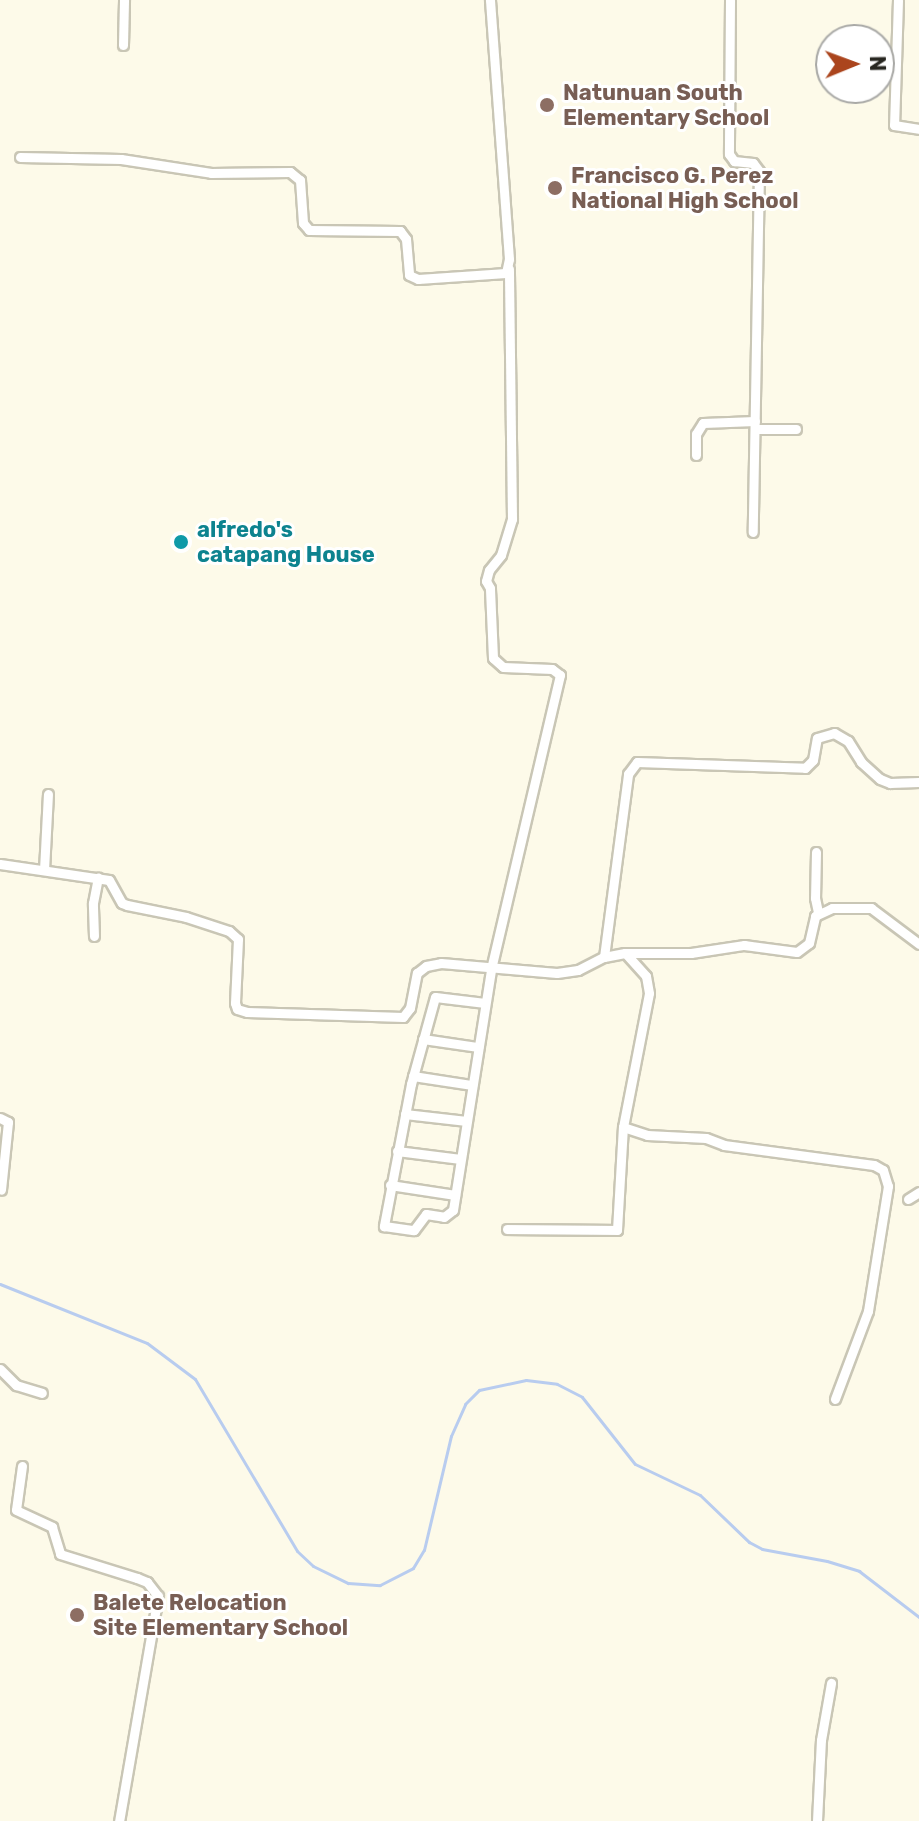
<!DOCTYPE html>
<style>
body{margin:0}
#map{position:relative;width:919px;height:1821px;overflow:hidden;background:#fdfae9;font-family:Rubik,sans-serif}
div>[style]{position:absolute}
.stream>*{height:3px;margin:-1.5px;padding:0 1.5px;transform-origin:1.5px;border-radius:1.5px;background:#b8ccef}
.roads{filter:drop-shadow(2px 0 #c9c6b5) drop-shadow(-2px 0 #c9c6b5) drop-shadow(0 2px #c9c6b5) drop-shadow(0 -2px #c9c6b5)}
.minor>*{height:9px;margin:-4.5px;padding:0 4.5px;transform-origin:4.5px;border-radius:4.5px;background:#fff}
.dots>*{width:22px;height:22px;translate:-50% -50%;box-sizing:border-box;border:4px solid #fff;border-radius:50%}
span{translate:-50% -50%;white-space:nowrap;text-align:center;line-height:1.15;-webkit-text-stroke:6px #fff;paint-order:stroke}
.education-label{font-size:22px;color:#785e54;font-weight:700}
.left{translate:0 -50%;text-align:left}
.culture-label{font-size:22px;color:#0d838f;font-weight:700}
.north{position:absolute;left:815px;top:24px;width:80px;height:80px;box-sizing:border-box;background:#fff;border:2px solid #a9a9a6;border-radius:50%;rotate:89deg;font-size:22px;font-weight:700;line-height:32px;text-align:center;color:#282721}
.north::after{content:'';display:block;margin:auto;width:28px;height:36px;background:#ab451d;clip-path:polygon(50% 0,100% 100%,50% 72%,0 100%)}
</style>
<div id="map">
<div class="stream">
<i style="left:0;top:1284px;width:158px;rotate:21.9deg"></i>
<i style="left:147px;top:1343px;width:60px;rotate:36.9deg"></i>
<i style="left:195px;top:1379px;width:200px;rotate:59.3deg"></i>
<i style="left:297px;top:1551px;width:22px;rotate:43deg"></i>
<i style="left:313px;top:1566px;width:39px;rotate:26deg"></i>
<i style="left:348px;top:1583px;width:32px;rotate:4deg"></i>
<i style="left:380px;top:1585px;width:37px;rotate:-27deg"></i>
<i style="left:413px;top:1568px;width:21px;rotate:-59deg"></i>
<i style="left:424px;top:1550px;width:117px;rotate:-76.7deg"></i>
<i style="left:451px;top:1436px;width:35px;rotate:-66deg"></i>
<i style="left:465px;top:1404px;width:20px;rotate:-45deg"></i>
<i style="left:479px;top:1390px;width:48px;rotate:-12deg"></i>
<i style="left:526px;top:1380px;width:31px;rotate:7deg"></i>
<i style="left:557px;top:1384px;width:28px;rotate:27deg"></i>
<i style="left:582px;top:1397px;width:85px;rotate:51.7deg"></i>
<i style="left:635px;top:1464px;width:72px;rotate:25.5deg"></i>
<i style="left:700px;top:1495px;width:68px;rotate:43.8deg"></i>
<i style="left:749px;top:1542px;width:15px;rotate:28deg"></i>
<i style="left:762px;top:1549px;width:66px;rotate:10.5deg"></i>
<i style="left:827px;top:1561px;width:34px;rotate:17deg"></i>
<i style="left:859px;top:1571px;width:76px;rotate:37.5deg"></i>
</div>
<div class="roads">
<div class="minor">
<i style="left:730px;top:0;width:154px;rotate:90.4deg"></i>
<i style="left:729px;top:154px;width:9px;rotate:54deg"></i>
<i style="left:734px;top:161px;width:19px;rotate:6deg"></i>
<i style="left:753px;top:163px;width:10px;rotate:53deg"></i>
<i style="left:759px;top:171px;width:361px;rotate:91deg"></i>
<i style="left:898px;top:0;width:125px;rotate:91.8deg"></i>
<i style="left:894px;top:125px;width:25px;rotate:9deg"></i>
<i style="left:123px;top:45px;width:45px;rotate:-88.7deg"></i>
<i style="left:20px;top:157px;width:101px;rotate:1.1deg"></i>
<i style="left:121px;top:159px;width:91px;rotate:8.8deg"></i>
<i style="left:211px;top:173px;width:79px;rotate:-0.7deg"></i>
<i style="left:290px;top:172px;width:13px;rotate:39deg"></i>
<i style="left:300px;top:180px;width:43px;rotate:86deg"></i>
<i style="left:303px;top:223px;width:9px;rotate:49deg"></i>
<i style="left:309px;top:230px;width:91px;rotate:0.6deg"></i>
<i style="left:400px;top:231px;width:10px;rotate:53deg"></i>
<i style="left:406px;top:239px;width:36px;rotate:85deg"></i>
<i style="left:409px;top:275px;width:10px;rotate:24deg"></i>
<i style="left:418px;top:279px;width:88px;rotate:-3.9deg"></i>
<i style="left:506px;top:273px;width:14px;rotate:-78deg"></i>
<i style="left:509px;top:259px;width:260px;rotate:-94.2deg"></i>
<i style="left:755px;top:429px;width:41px"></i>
<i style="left:696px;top:455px;width:21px;rotate:-90deg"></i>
<i style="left:696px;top:434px;width:13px;rotate:-58deg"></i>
<i style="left:703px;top:423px;width:52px;rotate:-2.2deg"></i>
<i style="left:816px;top:852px;width:46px;rotate:91.2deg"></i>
<i style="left:815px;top:898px;width:14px;rotate:78deg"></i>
<i style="left:0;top:864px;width:110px;rotate:8.4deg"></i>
<i style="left:109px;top:880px;width:26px;rotate:61deg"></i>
<i style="left:122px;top:903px;width:5px;rotate:22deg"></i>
<i style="left:127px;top:905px;width:60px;rotate:11.5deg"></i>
<i style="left:186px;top:917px;width:45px;rotate:18deg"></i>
<i style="left:229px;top:931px;width:12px;rotate:42deg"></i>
<i style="left:238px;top:939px;width:64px;rotate:92.7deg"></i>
<i style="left:235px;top:1003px;width:6px;rotate:72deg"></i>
<i style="left:237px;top:1009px;width:10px;rotate:17deg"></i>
<i style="left:247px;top:1012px;width:156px;rotate:1.8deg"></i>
<i style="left:403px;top:1017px;width:11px;rotate:-52deg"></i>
<i style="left:410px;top:1008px;width:36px;rotate:-79deg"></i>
<i style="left:417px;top:973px;width:11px;rotate:-38deg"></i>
<i style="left:426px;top:966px;width:15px;rotate:-11deg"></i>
<i style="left:441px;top:963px;width:116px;rotate:4.9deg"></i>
<i style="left:557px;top:973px;width:21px;rotate:-8deg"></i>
<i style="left:578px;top:970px;width:29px;rotate:-27deg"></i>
<i style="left:604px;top:957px;width:21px;rotate:-11deg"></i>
<i style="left:625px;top:953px;width:66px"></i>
<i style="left:691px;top:953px;width:54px;rotate:-8.6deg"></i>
<i style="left:744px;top:945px;width:53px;rotate:7.5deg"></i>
<i style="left:797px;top:952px;width:15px;rotate:-37deg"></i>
<i style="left:809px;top:943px;width:28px;rotate:-77deg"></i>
<i style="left:815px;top:916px;width:19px;rotate:-25deg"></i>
<i style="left:832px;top:908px;width:39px"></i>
<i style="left:871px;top:908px;width:60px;rotate:36.9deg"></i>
<i style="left:44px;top:870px;width:76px;rotate:-87deg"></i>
<i style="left:94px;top:936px;width:33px;rotate:-92deg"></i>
<i style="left:93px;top:903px;width:26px;rotate:-79deg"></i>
<i style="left:604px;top:957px;width:185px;rotate:-82.5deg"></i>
<i style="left:628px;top:774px;width:15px;rotate:-53deg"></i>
<i style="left:637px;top:762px;width:168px;rotate:2deg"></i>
<i style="left:805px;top:768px;width:11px;rotate:-45deg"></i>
<i style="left:813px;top:760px;width:22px;rotate:-80deg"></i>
<i style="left:817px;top:738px;width:18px;rotate:-16deg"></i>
<i style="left:834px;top:733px;width:16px;rotate:30deg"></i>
<i style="left:848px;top:741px;width:25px;rotate:58deg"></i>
<i style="left:861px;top:762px;width:25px;rotate:42deg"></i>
<i style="left:880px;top:779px;width:11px;rotate:22deg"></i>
<i style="left:890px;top:783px;width:29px;rotate:-2deg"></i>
<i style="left:485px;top:1003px;width:50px;rotate:-173.2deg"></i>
<i style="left:435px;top:997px;width:90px;rotate:105.4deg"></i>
<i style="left:411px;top:1084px;width:145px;rotate:100.8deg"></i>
<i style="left:384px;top:1226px;width:30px;rotate:8deg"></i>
<i style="left:414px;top:1230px;width:20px;rotate:-53deg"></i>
<i style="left:426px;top:1214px;width:18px;rotate:9deg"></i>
<i style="left:444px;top:1217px;width:11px;rotate:-38deg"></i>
<i style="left:453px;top:1210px;width:244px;rotate:-81deg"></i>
<i style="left:491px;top:969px;width:302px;rotate:-76.8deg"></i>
<i style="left:560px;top:675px;width:10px;rotate:-143deg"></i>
<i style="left:552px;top:669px;width:49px;rotate:-177.7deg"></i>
<i style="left:503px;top:667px;width:13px;rotate:-138deg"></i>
<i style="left:493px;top:658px;width:70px;rotate:-92.5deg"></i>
<i style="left:490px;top:588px;width:8px;rotate:-120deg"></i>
<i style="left:486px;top:581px;width:11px;rotate:-75deg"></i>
<i style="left:489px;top:570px;width:19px;rotate:-51deg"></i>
<i style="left:501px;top:555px;width:38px;rotate:-73deg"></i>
<i style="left:512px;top:519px;width:250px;rotate:-90.7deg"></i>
<i style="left:423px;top:1039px;width:56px;rotate:8.3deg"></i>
<i style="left:413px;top:1076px;width:60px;rotate:8.7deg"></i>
<i style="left:405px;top:1114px;width:62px;rotate:6.4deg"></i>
<i style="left:0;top:1118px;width:9px;rotate:27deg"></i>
<i style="left:8px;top:1122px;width:68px;rotate:95.9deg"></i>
<i style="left:623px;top:1127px;width:25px;rotate:18deg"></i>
<i style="left:647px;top:1135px;width:59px;rotate:2.9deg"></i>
<i style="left:706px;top:1138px;width:19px;rotate:21deg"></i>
<i style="left:724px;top:1145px;width:151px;rotate:7.6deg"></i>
<i style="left:874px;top:1165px;width:10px;rotate:29deg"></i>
<i style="left:883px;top:1170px;width:17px;rotate:73deg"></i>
<i style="left:888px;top:1186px;width:127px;rotate:99.1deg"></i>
<i style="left:868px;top:1311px;width:94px;rotate:110.6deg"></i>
<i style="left:397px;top:1151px;width:64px;rotate:7.1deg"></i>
<i style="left:390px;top:1185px;width:66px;rotate:8.7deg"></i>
<i style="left:908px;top:1199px;width:13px;rotate:-32deg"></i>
<i style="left:507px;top:1229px;width:110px;rotate:0.5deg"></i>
<i style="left:617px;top:1230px;width:103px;rotate:-86.7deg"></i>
<i style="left:623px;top:1127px;width:136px;rotate:-79deg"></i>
<i style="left:649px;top:993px;width:17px;rotate:-100deg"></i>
<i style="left:646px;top:976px;width:31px;rotate:-132deg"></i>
<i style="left:0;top:1369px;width:23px;rotate:45deg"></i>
<i style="left:16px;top:1385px;width:27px;rotate:17deg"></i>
<i style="left:22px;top:1466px;width:44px;rotate:97.8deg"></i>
<i style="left:16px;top:1510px;width:40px;rotate:25deg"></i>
<i style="left:52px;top:1527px;width:28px;rotate:73deg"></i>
<i style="left:60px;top:1554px;width:81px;rotate:17.3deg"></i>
<i style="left:137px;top:1578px;width:11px;rotate:22deg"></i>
<i style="left:147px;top:1582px;width:18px;rotate:52deg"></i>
<i style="left:158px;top:1596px;width:228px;rotate:99.8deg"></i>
<i style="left:817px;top:1821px;width:81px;rotate:-87.2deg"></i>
<i style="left:821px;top:1740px;width:58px;rotate:-80deg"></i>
</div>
</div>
<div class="dots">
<i style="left:547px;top:105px;background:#8d6e63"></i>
<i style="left:555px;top:188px;background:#8d6e63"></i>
<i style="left:181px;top:542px;background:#0f9aa8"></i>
<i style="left:77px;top:1615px;background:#8d6e63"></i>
</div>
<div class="education-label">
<span class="left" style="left:563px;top:105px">Natunuan South<br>Elementary School</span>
<span class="left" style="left:571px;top:188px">Francisco G. Perez<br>National High School</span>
<span class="left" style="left:93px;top:1615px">Balete Relocation<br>Site Elementary School</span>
</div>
<div class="culture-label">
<span class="left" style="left:197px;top:542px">alfredo's<br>catapang House</span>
</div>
<div class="north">N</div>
</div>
